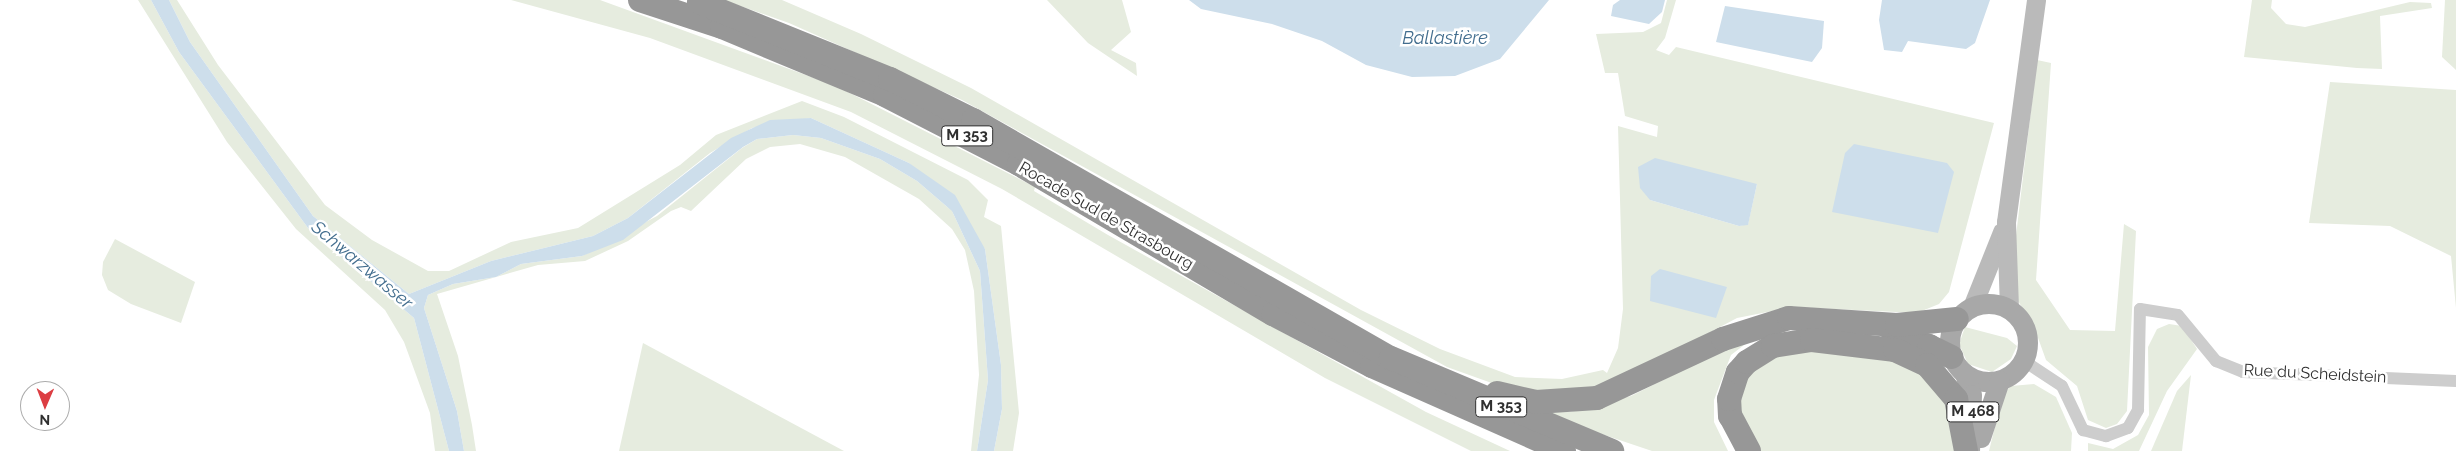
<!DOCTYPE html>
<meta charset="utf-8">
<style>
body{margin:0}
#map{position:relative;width:2456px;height:451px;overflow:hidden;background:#fff;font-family:Raleway,sans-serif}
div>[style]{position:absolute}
.green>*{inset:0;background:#e6ecdf}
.water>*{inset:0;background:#cddeeb}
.street>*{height:12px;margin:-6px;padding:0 6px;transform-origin:6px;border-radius:6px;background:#cdcdcd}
.secondary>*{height:19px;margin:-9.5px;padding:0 9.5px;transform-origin:9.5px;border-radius:9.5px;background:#bababa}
.primary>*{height:20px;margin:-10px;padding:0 10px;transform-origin:10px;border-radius:10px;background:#a8a8a8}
.primary>.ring{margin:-10px;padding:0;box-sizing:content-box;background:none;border:20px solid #a8a8a8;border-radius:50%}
.highway>*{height:24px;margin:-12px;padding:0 12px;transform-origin:12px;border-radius:12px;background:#979797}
span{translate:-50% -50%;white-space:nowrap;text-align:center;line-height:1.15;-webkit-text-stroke:5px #fff;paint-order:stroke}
.shield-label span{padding:1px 4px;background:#fff;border:1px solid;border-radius:4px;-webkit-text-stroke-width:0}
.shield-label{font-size:15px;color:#303030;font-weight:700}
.street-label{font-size:16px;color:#303030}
.water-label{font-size:18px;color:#426d8e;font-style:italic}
.north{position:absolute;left:20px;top:381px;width:50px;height:50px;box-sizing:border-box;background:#fff;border:1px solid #acacac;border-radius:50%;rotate:181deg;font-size:14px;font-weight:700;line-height:20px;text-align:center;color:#303030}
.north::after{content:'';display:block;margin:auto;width:18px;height:22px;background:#dc3e43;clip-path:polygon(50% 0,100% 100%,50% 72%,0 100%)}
</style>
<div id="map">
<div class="green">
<i style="clip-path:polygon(138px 0,151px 0,179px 52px,308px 228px,414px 318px,449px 451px,435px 451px,430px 413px,404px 342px,385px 310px,296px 229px,227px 142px)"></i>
<i style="clip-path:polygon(169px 0,177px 0,218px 65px,325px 205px,372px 240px,428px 271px,449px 271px,511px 242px,578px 228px,680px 165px,716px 135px,802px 101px,844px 117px,968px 180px,988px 200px,984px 217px,1001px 226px,1019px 413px,1013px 451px,994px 451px,1002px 409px,1001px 365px,985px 249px,909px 163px,811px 118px,752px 128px,710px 153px,628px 218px,593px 236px,491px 261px,409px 294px,313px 216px,190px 42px)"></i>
<i style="clip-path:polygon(511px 0,600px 0,836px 86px,1035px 187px,1034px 191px,1108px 235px,1426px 412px,1510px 451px,1471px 451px,1325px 378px,1002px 189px,851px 112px,650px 38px)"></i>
<i style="clip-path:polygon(evenodd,723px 0,782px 0,861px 34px,971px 88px,1361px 310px,1440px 349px,1515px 377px,1562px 379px,1603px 370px,1607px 373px,1618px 348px,1623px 309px,1618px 126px,1657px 137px,1658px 126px,1625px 116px,1618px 73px,1605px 73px,1596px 34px,1643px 32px,1661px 23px,1667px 0,1676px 0,1665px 38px,1656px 50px,1669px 55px,1676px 47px,1994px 123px,1949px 292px,1939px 304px,1917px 313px,1793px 307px,1737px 318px,1605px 388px,1514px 391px,1447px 367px,962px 100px,789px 23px,723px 0,1757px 184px,1748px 224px,1739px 226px,1650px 200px,1757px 184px)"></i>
<i style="clip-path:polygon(1047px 0,1122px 0,1131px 32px,1111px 50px,1136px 63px,1137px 76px,1088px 43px)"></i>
<i style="clip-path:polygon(2252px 0,2272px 0,2271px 8px,2286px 24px,2305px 27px,2410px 2px,2431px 3px,2432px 8px,2380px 16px,2382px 69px,2357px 68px,2244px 57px)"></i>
<i style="clip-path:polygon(2445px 0,2456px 0,2456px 70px,2442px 57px)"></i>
<i style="clip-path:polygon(2037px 60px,2051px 63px,2036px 280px,2070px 330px,2115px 331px,2124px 224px,2136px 231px,2127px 411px,2117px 424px,2106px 428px,2088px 420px,2077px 386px,2046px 360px,2033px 324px,2016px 298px,2012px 269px)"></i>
<i style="clip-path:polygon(2330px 82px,2456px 90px,2456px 308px,2451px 256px,2390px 226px,2309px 223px)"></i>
<i style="clip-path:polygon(793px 135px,821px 138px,880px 159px,917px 181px,952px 211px,980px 271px,988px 380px,977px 451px,971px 451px,979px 375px,974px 291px,965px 250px,952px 229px,919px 199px,845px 157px,800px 144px,770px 147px,746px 159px,691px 211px,681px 207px,671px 211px,628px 241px,585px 261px,538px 265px,437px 294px,458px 356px,472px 425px,476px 451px,464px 451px,457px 411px,424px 308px,428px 295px,453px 284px,496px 277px,521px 264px,582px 256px,657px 216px,742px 148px,757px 139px)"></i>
<i style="clip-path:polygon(115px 239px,195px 282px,181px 323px,131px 304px,108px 290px,102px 275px,103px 262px)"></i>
<i style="clip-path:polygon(2169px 324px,2182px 326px,2197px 349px,2167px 391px,2139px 451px,2088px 451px,2088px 443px,2113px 449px,2138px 435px,2149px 415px,2148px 347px,2157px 329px)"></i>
<i style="clip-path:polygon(1965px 327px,2007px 338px,2017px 346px,2011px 359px,1992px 372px,1968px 364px,1959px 344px)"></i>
<i style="clip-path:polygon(1745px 339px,1748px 342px,1731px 355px,1714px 400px,1714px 422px,1728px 451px,1652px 451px,1545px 415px,1549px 410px,1570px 412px,1631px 396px)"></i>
<i style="clip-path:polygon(643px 343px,844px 451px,619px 451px)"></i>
<i style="clip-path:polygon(1794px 348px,1899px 357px,1950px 397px,1960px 451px,1760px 451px,1738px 409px,1750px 370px)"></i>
<i style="clip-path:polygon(2191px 375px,2182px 451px,2151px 451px,2177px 391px)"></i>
<i style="clip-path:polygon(2034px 384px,2056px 397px,2072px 433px,2071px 451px,1989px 451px,2003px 394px,2011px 386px)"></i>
</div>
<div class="water">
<i style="clip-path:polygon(151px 0,169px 0,190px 42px,313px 216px,409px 294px,491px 261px,593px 236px,628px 218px,731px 138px,770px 120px,811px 118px,909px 163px,955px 195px,985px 249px,1001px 365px,1002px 409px,994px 451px,977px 451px,988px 380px,980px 271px,952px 211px,917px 181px,880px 159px,821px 138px,793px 135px,757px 139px,743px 147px,623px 240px,582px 256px,521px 264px,496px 277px,453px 284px,428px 295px,424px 308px,457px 411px,464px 451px,449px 451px,414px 318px,308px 228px,179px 52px)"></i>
<i style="clip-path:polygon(1189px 0,1549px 0,1500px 59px,1455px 76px,1412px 77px,1366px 65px,1322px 41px,1272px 24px,1201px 9px)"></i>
<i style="clip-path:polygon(1620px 0,1665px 0,1662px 12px,1649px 24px,1611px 16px,1613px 5px)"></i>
<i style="clip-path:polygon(1882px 0,1990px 0,1975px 43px,1966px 49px,1908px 41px,1902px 52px,1884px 50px,1879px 20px)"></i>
<i style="clip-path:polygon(1725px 6px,1824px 21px,1822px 48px,1812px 62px,1716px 42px)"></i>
<i style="clip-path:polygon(1854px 144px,1947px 163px,1954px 172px,1938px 233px,1832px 212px,1845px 153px)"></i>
<i style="clip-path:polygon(1655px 158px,1757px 184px,1748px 225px,1739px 226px,1650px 200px,1640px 188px,1638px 167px)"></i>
<i style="clip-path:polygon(1660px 269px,1727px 287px,1716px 318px,1650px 301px,1651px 276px)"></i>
</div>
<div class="street">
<i style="left:2024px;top:361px;width:45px;rotate:33.3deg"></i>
<i style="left:2062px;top:386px;width:49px;rotate:64.5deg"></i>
<i style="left:2083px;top:430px;width:24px;rotate:15deg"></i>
<i style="left:2106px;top:436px;width:23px;rotate:-20deg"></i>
<i style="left:2128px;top:428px;width:21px;rotate:-61deg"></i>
<i style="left:2138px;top:410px;width:101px;rotate:-88.9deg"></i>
<i style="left:2140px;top:309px;width:38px;rotate:9deg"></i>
<i style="left:2178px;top:315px;width:60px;rotate:50.4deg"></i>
<i style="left:2216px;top:361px;width:29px;rotate:22deg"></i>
<i style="left:2243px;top:372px;width:213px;rotate:2.4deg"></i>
</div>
<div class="secondary">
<i style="left:1972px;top:307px;width:81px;rotate:-68.2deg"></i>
<i style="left:2009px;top:308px;width:86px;rotate:-92deg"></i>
<i style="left:2006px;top:222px;width:224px;rotate:-82.3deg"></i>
</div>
<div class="primary">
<i class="ring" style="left:1950px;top:304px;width:58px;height:58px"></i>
<i style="left:1965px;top:374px;width:22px;rotate:72deg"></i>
<i style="left:1972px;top:395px;width:56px;rotate:92deg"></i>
<i style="left:1981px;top:438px;width:60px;rotate:-71.6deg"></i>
</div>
<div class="highway">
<i style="left:640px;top:0;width:86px;rotate:18.2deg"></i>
<i style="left:722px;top:27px;width:177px;rotate:22.6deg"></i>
<i style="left:885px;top:95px;width:151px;rotate:27.2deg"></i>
<i style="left:1019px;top:164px;width:295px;rotate:30.6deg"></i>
<i style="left:1273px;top:314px;width:112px;rotate:27.7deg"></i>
<i style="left:1372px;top:366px;width:210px;rotate:23.9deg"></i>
<i style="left:699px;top:2px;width:206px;rotate:22deg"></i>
<i style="left:890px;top:79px;width:93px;rotate:26.3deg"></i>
<i style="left:973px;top:120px;width:481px;rotate:29.7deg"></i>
<i style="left:1391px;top:358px;width:240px;rotate:22.8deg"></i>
<i style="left:1893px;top:339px;width:37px;rotate:11deg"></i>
<i style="left:1929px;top:346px;width:25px;rotate:26deg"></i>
<i style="left:1497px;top:393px;width:40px;rotate:13deg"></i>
<i style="left:1536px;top:402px;width:61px;rotate:-3.8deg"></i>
<i style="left:1597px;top:398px;width:139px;rotate:-25.1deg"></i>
<i style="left:1723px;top:339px;width:69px;rotate:-17.7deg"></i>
<i style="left:1789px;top:318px;width:108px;rotate:3.7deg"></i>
<i style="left:1897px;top:325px;width:60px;rotate:-5.7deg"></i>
<i style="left:1749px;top:451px;width:40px;rotate:-118deg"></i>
<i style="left:1730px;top:416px;width:17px;rotate:-93deg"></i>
<i style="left:1729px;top:399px;width:28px;rotate:-72deg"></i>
<i style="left:1738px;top:372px;width:13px;rotate:-48deg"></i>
<i style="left:1747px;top:362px;width:31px;rotate:-32deg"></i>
<i style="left:1773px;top:346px;width:39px;rotate:-9deg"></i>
<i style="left:1812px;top:340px;width:84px;rotate:6.9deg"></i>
<i style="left:1895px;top:350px;width:35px;rotate:25deg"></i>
<i style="left:1927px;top:365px;width:45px;rotate:49.5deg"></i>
<i style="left:1956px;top:399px;width:53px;rotate:79.1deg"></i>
</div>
<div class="shield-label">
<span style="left:967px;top:136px">M 353</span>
<span style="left:1501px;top:407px">M 353</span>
<span style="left:1973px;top:412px">M 468</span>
</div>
<div class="street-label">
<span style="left:1106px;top:216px;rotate:30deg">Rocade Sud de Strasbourg</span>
<span style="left:2315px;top:374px;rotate:3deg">Rue du Scheidstein</span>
</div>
<div class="water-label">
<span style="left:1445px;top:38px">Ballastière</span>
<span style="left:362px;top:265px;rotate:40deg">Schwarzwasser</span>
</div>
<div class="north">N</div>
</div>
